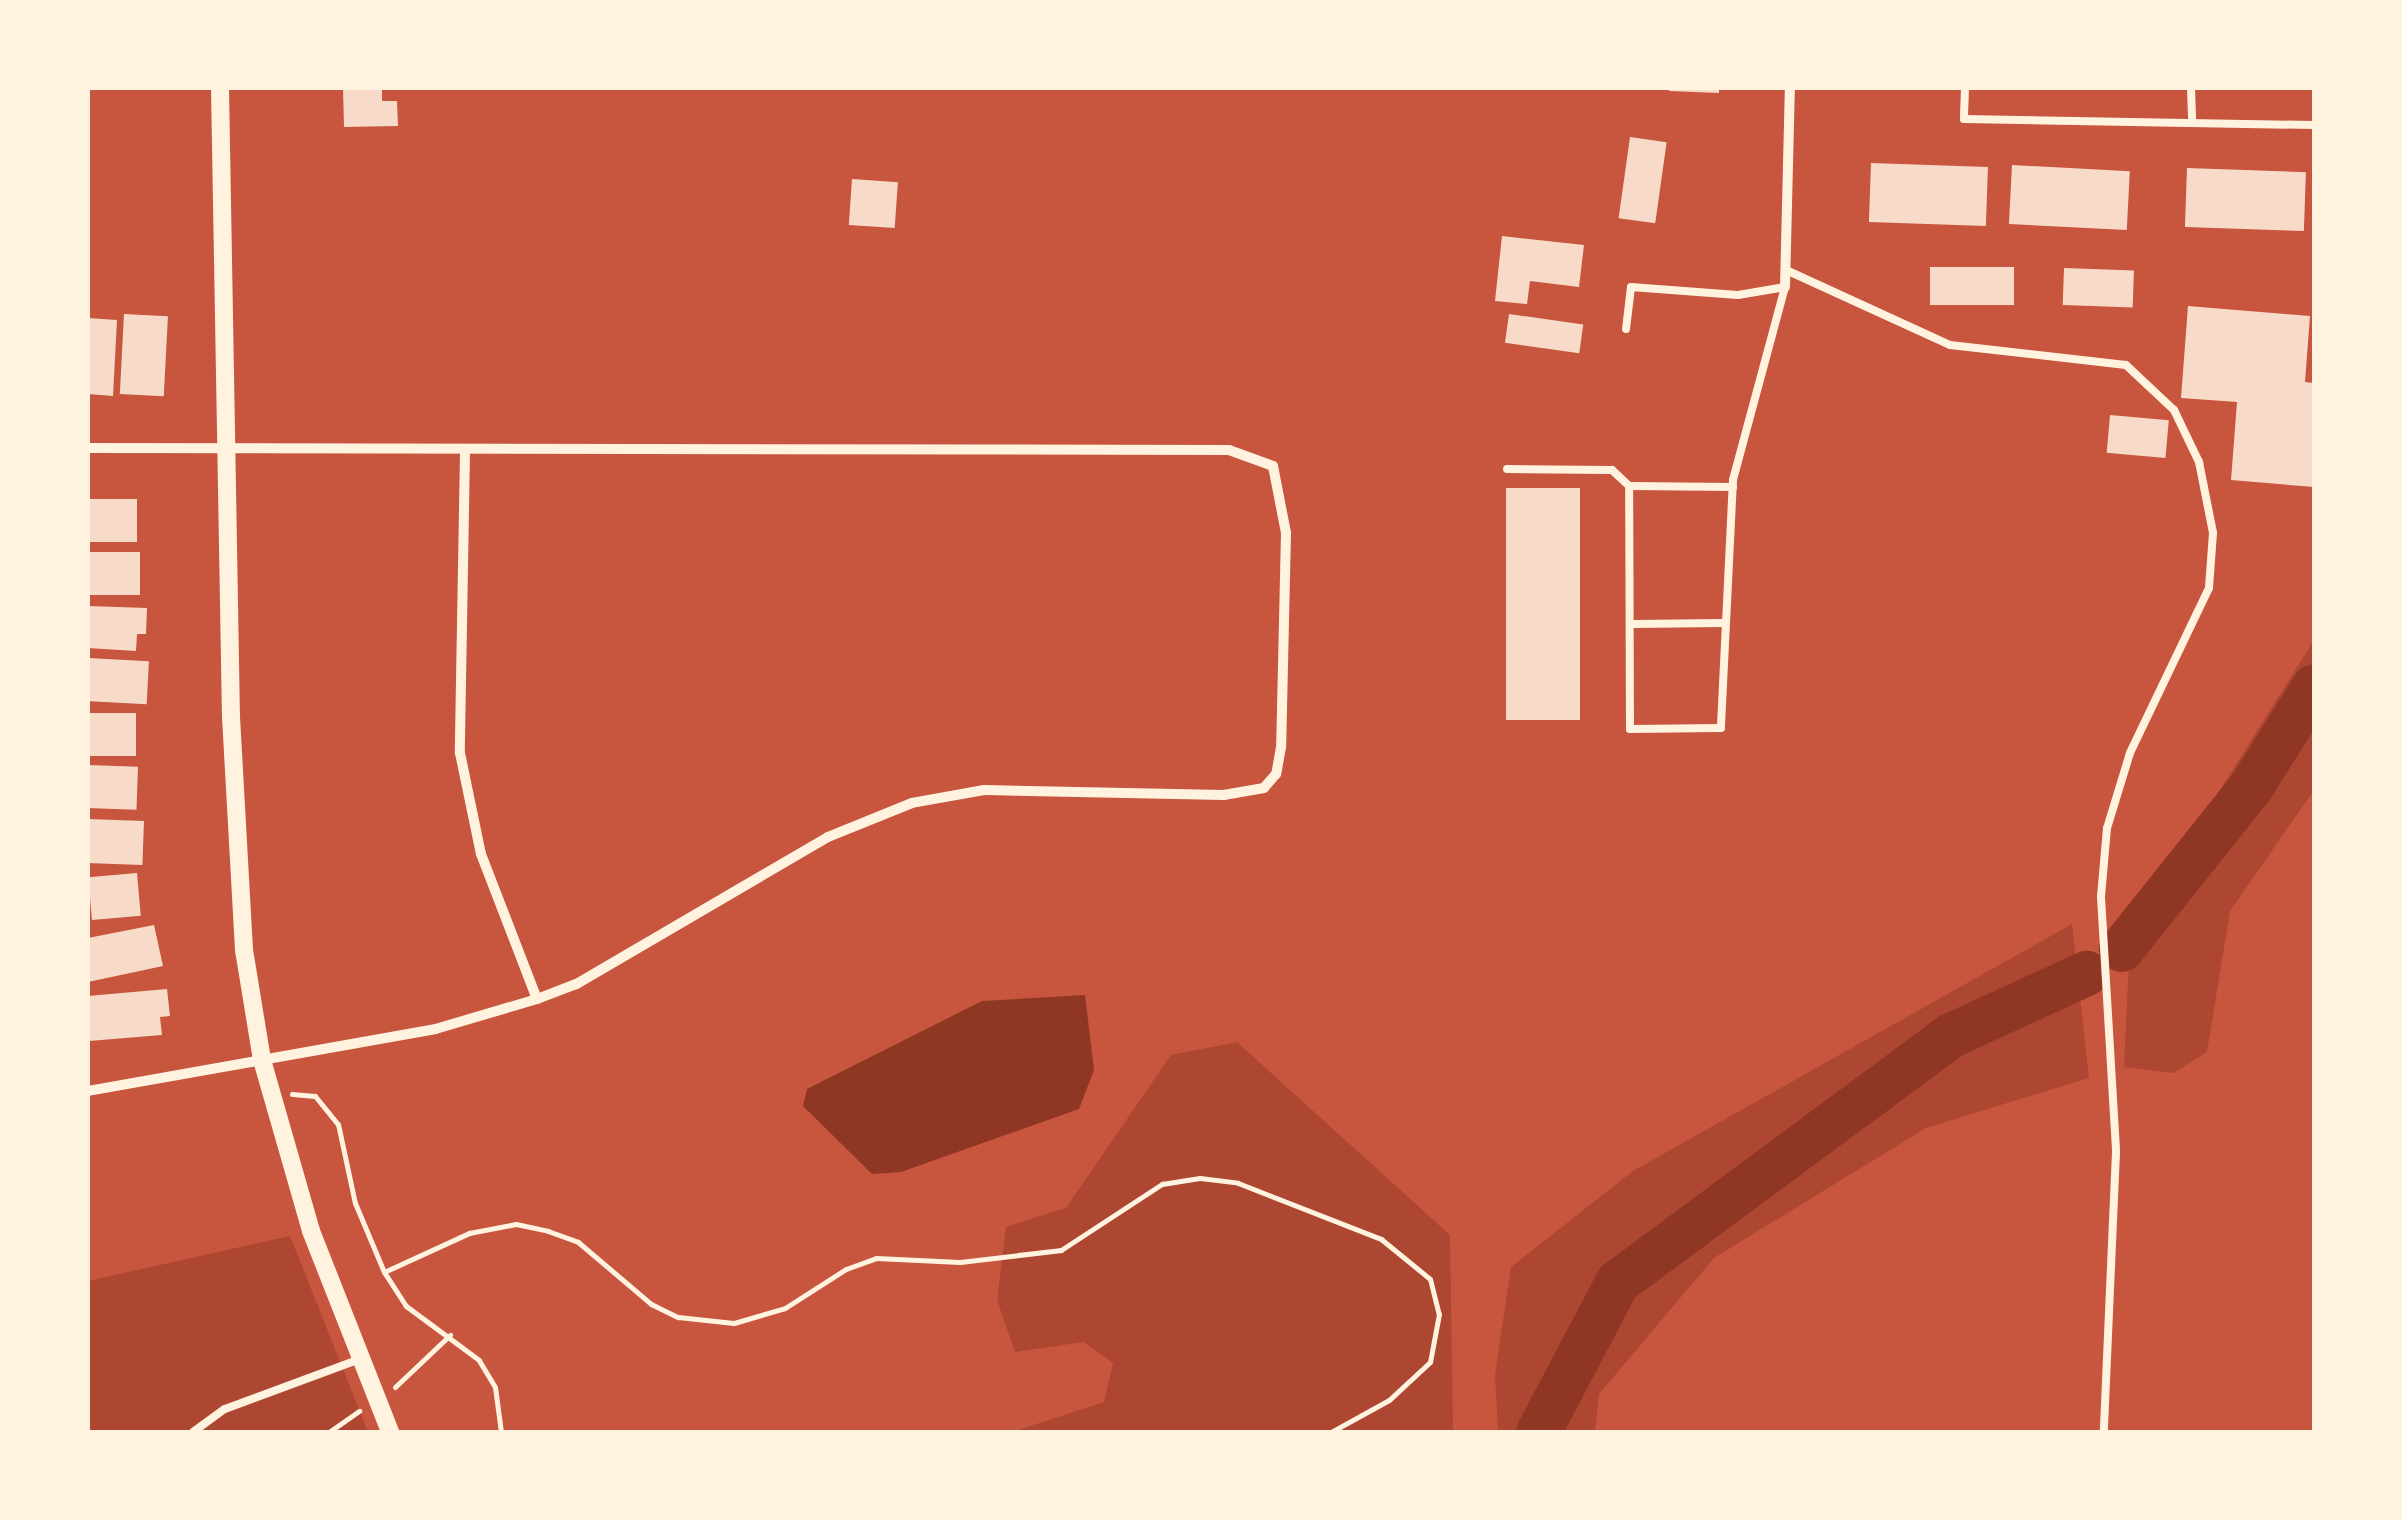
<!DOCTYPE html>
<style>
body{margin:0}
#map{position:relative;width:2402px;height:1520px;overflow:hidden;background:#c8553d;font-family:"Titillium Web",sans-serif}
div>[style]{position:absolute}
.green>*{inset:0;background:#ae4732}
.water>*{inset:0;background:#8f3625}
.river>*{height:45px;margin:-22.5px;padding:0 22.5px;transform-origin:22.5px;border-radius:22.5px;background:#8f3625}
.building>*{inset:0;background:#f7dbc8;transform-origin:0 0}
.path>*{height:5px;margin:-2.5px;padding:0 2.5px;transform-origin:2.5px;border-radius:2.5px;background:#fff3e0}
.service>*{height:8px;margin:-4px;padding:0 4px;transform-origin:4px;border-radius:4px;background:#fff3e0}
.minor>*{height:10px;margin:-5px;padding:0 5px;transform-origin:5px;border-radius:5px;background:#fff3e0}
.tertiary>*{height:18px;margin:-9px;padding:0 9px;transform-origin:9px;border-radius:9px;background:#fff3e0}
span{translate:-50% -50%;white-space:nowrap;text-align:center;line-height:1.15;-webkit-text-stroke:8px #fff3e0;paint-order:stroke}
.frame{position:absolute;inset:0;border:90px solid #fff3e0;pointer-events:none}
</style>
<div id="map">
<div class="green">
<i style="clip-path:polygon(2314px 640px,2314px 790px,2230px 911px,2207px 1052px,2173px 1073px,2124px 1067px,2131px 917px,2205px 814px)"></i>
<i style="clip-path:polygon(2072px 924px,2089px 1078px,1926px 1128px,1714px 1258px,1599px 1394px,1595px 1432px,1498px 1432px,1495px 1375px,1511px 1267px,1633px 1171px)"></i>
<i style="clip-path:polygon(1237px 1042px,1450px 1235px,1453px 1432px,1012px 1432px,1104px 1402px,1113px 1363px,1084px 1342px,1015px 1352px,997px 1300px,1006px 1227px,1066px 1208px,1171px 1055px)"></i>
<i style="clip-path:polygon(290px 1236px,368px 1432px,88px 1432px,88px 1281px)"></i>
</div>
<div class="water">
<i style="clip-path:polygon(1085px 995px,1094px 1070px,1079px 1109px,901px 1172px,872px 1174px,803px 1106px,807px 1089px,982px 1001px)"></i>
</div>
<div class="river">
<i style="left:2121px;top:949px;width:208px;rotate:-51.4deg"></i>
<i style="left:2251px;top:786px;width:118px;rotate:-57.8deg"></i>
<i style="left:1538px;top:1432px;width:170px;rotate:-62.2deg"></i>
<i style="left:1617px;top:1282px;width:415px;rotate:-36.5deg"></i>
<i style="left:1951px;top:1035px;width:149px;rotate:-24.7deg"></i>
</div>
<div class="building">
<i style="clip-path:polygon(343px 88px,382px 88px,382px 101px,397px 101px,398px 126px,344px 127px)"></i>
<i style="clip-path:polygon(1669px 88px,1719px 88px,1719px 93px,1669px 91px)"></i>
<i style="left:1630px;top:137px;width:37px;height:82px;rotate:8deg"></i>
<i style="left:1871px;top:163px;width:117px;height:59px;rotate:2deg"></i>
<i style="left:2012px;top:165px;width:118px;height:59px;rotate:3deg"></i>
<i style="left:2187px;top:168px;width:119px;height:59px;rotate:2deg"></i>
<i style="left:852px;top:179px;width:46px;height:46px;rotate:4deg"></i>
<i style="clip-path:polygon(1502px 236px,1584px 245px,1579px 287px,1530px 281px,1527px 304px,1495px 301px)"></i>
<i style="left:1930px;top:267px;width:84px;height:38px"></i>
<i style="left:2064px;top:268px;width:70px;height:37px;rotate:2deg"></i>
<i style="clip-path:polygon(2188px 306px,2310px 316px,2305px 382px,2314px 383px,2314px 487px,2231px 480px,2237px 402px,2181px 398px)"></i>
<i style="left:124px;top:314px;width:44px;height:80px;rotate:3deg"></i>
<i style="left:1509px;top:314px;width:75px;height:29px;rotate:8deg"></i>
<i style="clip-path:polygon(88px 318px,117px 320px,113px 396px,88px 394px)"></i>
<i style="left:2110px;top:415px;width:59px;height:38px;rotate:5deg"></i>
<i style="left:1506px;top:488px;width:74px;height:232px"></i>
<i style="left:88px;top:499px;width:49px;height:43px"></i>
<i style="left:140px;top:552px;width:43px;height:52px;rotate:90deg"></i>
<i style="clip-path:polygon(88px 606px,147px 608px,146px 634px,137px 634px,136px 651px,88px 648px)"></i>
<i style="left:88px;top:658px;width:61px;height:43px;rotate:3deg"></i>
<i style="left:88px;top:713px;width:48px;height:43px"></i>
<i style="left:88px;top:765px;width:50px;height:43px;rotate:2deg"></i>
<i style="left:88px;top:819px;width:56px;height:44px;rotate:2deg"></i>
<i style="left:137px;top:873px;width:43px;height:49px;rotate:85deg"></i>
<i style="clip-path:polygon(154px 925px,163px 966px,88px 982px,88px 938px)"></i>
<i style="clip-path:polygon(167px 989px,170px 1016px,160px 1017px,162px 1035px,89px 1041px,88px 996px)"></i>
</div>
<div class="path">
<i style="left:292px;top:1094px;width:23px;rotate:5deg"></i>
<i style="left:315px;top:1096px;width:36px;rotate:51deg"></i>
<i style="left:338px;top:1124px;width:81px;rotate:77.9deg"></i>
<i style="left:355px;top:1203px;width:75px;rotate:67.2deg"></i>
<i style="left:395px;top:1387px;width:76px;rotate:-43.4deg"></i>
<i style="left:329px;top:1432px;width:37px;rotate:-35deg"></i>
<i style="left:501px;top:1432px;width:45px;rotate:-97.6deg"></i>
<i style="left:495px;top:1387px;width:31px;rotate:-121deg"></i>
<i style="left:479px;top:1360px;width:91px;rotate:-143.5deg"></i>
<i style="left:406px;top:1306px;width:40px;rotate:-122.9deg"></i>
<i style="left:384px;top:1272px;width:94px;rotate:-24.6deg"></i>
<i style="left:469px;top:1233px;width:48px;rotate:-10.8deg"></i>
<i style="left:516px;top:1224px;width:33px;rotate:12deg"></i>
<i style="left:548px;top:1231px;width:32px;rotate:20deg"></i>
<i style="left:578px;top:1242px;width:96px;rotate:40.3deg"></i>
<i style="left:651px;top:1304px;width:30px;rotate:26deg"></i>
<i style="left:678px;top:1317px;width:56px;rotate:6.1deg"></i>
<i style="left:734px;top:1323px;width:53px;rotate:-16.4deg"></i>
<i style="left:785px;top:1308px;width:72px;rotate:-32.6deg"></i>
<i style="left:846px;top:1269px;width:32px;rotate:-20deg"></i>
<i style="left:876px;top:1258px;width:84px;rotate:2.7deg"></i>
<i style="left:960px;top:1262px;width:102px;rotate:-6.8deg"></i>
<i style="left:1061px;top:1250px;width:121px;rotate:-33.2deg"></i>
<i style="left:1162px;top:1184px;width:38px;rotate:-9deg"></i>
<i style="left:1200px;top:1178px;width:38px;rotate:7deg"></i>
<i style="left:1238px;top:1183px;width:154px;rotate:21.4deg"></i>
<i style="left:1381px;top:1239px;width:63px;rotate:39.2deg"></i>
<i style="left:1430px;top:1279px;width:36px;rotate:76deg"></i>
<i style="left:1439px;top:1314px;width:49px;rotate:100.6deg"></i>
<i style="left:1430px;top:1362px;width:56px;rotate:137.2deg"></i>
<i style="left:1389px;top:1400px;width:66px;rotate:151.1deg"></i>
</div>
<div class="service">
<i style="left:1965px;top:88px;width:31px;rotate:92deg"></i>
<i style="left:1964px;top:119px;width:350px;rotate:1deg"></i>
<i style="left:2191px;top:88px;width:35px;rotate:88deg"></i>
<i style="left:1786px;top:270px;width:180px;rotate:24.6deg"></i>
<i style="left:1950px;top:345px;width:177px;rotate:6.5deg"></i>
<i style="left:2126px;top:365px;width:66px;rotate:43.2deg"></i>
<i style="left:2174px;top:410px;width:58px;rotate:64.3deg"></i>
<i style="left:2199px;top:462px;width:72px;rotate:78.8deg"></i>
<i style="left:2213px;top:533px;width:55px;rotate:94.2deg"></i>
<i style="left:2209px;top:588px;width:183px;rotate:115.6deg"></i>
<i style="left:2130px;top:753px;width:78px;rotate:107deg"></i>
<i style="left:2107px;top:828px;width:69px;rotate:95deg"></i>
<i style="left:2101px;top:897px;width:255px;rotate:86.6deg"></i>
<i style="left:2116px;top:1152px;width:280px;rotate:92.5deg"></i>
<i style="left:1626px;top:329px;width:42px;rotate:-83.2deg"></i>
<i style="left:1631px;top:287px;width:107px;rotate:4.3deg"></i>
<i style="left:1738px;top:295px;width:48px;rotate:-9.7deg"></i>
<i style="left:1785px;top:287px;width:200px;rotate:105.1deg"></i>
<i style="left:1733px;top:480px;width:248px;rotate:92.8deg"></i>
<i style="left:1721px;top:728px;width:91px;rotate:179.4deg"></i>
<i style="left:1630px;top:729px;width:243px;rotate:-90.2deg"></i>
<i style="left:1629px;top:486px;width:104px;rotate:0.6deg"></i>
<i style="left:1507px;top:469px;width:105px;rotate:0.5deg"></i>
<i style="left:1612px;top:470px;width:23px;rotate:43deg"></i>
<i style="left:1632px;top:624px;width:92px;rotate:-0.6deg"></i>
<i style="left:193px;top:1432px;width:39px;rotate:-36deg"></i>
<i style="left:225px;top:1409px;width:144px;rotate:-20.3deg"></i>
</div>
<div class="minor">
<i style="left:1785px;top:287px;width:199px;rotate:-88.6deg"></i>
<i style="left:88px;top:448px;width:1141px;rotate:0.1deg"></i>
<i style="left:1229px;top:450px;width:47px;rotate:20deg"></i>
<i style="left:1273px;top:466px;width:68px;rotate:79deg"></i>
<i style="left:1286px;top:533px;width:214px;rotate:91.3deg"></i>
<i style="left:1281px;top:747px;width:27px;rotate:100deg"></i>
<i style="left:1276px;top:774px;width:18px;rotate:131deg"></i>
<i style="left:1264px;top:788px;width:41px;rotate:170.1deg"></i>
<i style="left:1224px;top:795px;width:240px;rotate:-178.8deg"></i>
<i style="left:984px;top:790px;width:73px;rotate:169.8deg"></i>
<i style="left:912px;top:803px;width:91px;rotate:158deg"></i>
<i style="left:828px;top:837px;width:292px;rotate:149.7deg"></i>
<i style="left:576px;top:984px;width:42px;rotate:159deg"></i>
<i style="left:537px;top:999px;width:105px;rotate:163.5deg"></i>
<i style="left:436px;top:1029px;width:353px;rotate:169.9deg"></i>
<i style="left:465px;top:452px;width:301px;rotate:91deg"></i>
<i style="left:460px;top:753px;width:103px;rotate:78.3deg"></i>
<i style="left:481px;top:854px;width:155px;rotate:68.9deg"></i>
</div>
<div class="tertiary">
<i style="left:220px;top:88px;width:629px;rotate:89deg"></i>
<i style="left:231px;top:717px;width:233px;rotate:86.8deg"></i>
<i style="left:244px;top:950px;width:111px;rotate:80.7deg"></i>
<i style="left:262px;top:1060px;width:178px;rotate:74deg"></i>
<i style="left:311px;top:1231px;width:216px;rotate:68.5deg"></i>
</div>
<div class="frame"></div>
</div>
